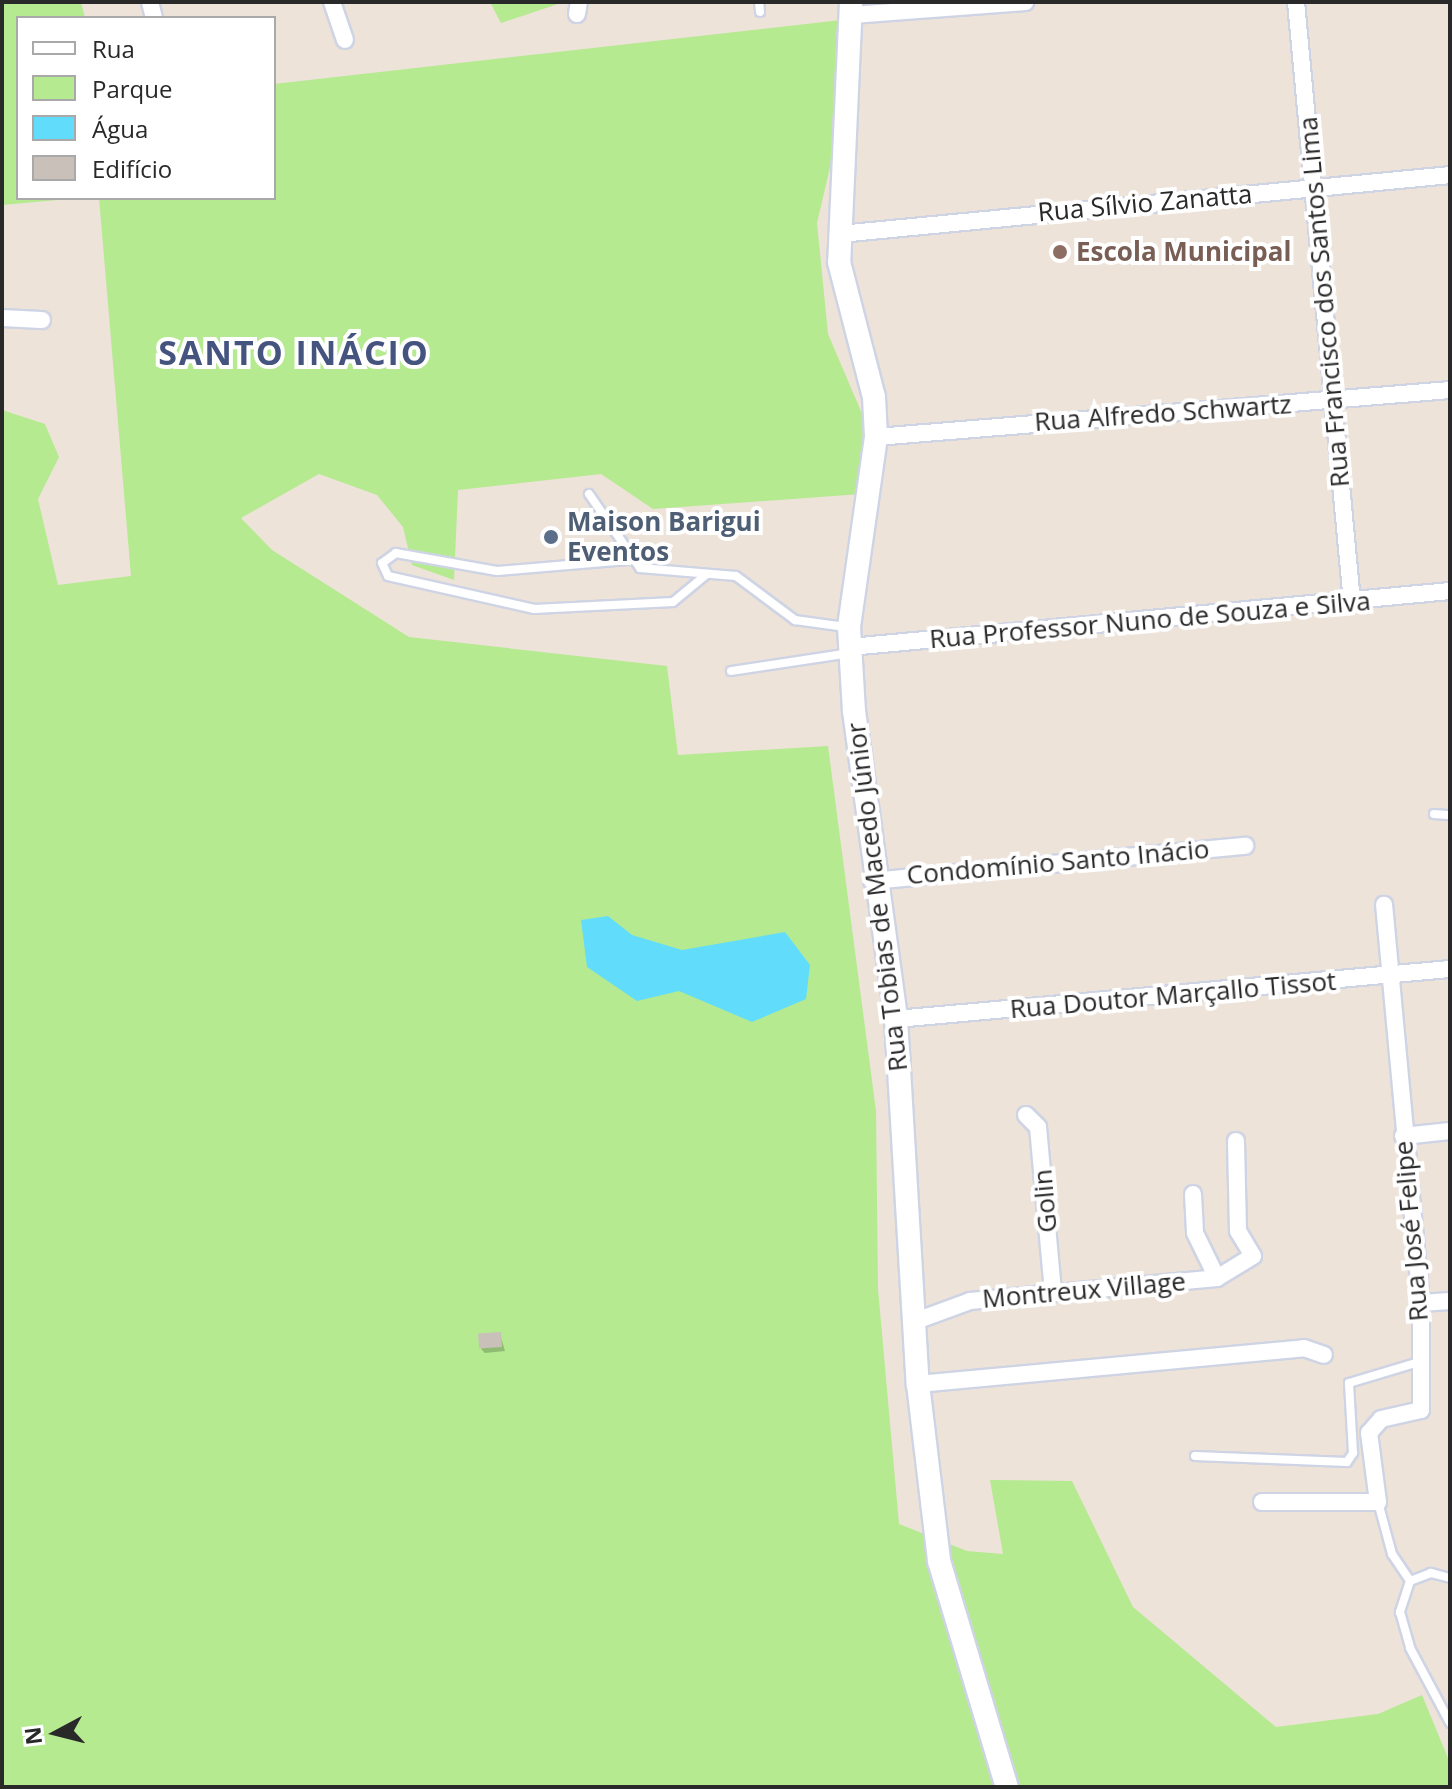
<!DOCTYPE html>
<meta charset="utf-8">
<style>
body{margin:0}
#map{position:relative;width:1452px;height:1789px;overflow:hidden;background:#ede3d9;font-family:"Open Sans",sans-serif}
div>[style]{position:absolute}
.green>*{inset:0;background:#b5ea90}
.water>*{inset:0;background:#61ddfb}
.shadow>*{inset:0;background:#0003}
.building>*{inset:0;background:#c8c0b9;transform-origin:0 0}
.roads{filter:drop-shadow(2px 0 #cfd4e4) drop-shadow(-2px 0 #cfd4e4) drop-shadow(0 2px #cfd4e4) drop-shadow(0 -2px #cfd4e4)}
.lane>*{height:8px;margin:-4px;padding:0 4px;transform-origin:4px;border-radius:4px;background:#fff}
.street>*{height:16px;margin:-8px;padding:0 8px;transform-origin:8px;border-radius:8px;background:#fff}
.secondary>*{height:22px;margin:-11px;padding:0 11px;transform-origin:11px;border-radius:11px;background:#fff}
.dots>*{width:22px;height:22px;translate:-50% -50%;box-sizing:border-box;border:4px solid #fff;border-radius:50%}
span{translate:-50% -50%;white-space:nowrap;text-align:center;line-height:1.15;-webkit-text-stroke:8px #fff;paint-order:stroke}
.street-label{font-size:26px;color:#292929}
.education-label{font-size:26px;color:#785e54;font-weight:700}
.left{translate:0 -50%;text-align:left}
.service-label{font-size:26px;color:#4e5e75;font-weight:700}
.district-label{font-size:34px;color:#45547f;font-weight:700;letter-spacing:2px}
.frame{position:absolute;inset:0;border:4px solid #292929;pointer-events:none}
.legend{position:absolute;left:16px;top:16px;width:260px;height:184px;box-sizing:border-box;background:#fff;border:2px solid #a9a9a9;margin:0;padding:10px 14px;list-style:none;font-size:24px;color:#292929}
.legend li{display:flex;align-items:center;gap:16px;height:40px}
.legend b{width:40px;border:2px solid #a9a9a9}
.north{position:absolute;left:16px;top:1693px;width:80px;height:80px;-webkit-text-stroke:6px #fff;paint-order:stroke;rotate:263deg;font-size:22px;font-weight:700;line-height:32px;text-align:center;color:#292929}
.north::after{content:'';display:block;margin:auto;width:28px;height:36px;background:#292929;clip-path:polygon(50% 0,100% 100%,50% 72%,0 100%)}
</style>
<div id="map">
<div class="green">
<i style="clip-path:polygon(2px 2px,81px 2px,85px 18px,18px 18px,18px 198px,80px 198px,2px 205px)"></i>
<i style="clip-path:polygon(490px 2px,564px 2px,501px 23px)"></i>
<i style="clip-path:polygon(841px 20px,840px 125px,817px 223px,828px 334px,863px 416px,861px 494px,653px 509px,601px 474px,458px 490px,454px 580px,412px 565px,403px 527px,377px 495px,319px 474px,241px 518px,272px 550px,409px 637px,667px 666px,678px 755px,828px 746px,876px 1111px,878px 1289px,899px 1524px,967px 1551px,1003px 1554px,990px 1480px,1072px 1481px,1133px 1607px,1276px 1727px,1378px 1714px,1422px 1695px,1450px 1763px,1450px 1787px,2px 1787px,2px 410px,45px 424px,59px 457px,38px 499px,58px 585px,131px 576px,99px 198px,274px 198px,274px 84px)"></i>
</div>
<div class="water">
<i style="clip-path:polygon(608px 916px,632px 935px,682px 950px,785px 932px,810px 965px,806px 999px,752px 1022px,679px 991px,637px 1001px,587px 967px,581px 920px)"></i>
</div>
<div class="shadow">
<i style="clip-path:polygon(500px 1334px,505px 1351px,485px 1353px,481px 1349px)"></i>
</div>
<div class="building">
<i style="left:501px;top:1332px;width:15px;height:23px;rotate:86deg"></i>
</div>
<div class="roads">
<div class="lane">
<i style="left:759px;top:2px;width:10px;rotate:84deg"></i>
<i style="left:589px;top:494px;width:90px;rotate:55.4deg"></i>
<i style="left:640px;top:568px;width:96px;rotate:4.8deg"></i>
<i style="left:736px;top:576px;width:74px;rotate:36.7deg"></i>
<i style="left:795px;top:620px;width:51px;rotate:7.8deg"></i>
<i style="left:628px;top:560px;width:131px;rotate:175.2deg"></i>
<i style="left:497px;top:571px;width:103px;rotate:-169.9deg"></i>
<i style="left:396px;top:553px;width:17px;rotate:144deg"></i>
<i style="left:382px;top:563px;width:14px;rotate:65deg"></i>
<i style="left:388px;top:576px;width:150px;rotate:12.7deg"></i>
<i style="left:534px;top:609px;width:139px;rotate:-2.9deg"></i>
<i style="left:673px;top:602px;width:44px;rotate:-39.5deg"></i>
<i style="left:731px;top:671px;width:120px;rotate:-8.6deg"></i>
<i style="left:1434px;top:814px;width:16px;rotate:4deg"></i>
<i style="left:1195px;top:1456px;width:152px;rotate:2.3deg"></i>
<i style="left:1347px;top:1462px;width:11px;rotate:-56deg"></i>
<i style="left:1353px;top:1453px;width:70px;rotate:-93.3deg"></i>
<i style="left:1349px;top:1383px;width:73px;rotate:-16.7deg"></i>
<i style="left:1378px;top:1502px;width:54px;rotate:74.9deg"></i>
<i style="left:1392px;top:1554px;width:32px;rotate:56deg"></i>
<i style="left:1450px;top:1578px;width:20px;rotate:-165deg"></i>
<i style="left:1431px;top:1573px;width:22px;rotate:159deg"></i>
<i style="left:1410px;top:1581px;width:33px;rotate:108deg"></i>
<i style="left:1400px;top:1612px;width:37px;rotate:74deg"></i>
<i style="left:1410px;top:1648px;width:85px;rotate:61.9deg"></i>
</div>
<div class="street">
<i style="left:150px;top:2px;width:16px;rotate:76deg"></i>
<i style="left:332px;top:2px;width:40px;rotate:71.1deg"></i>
<i style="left:1296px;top:2px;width:603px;rotate:84.67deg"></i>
<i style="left:577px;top:14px;width:12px;rotate:-81deg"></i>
<i style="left:852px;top:15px;width:174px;rotate:-4.3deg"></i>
<i style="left:840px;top:234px;width:613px;rotate:-5.52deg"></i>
<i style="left:2px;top:318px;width:40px;rotate:2.9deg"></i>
<i style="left:876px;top:437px;width:576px;rotate:-4.68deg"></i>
<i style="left:850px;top:647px;width:603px;rotate:-5.33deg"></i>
<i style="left:872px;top:881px;width:375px;rotate:-5.4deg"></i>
<i style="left:896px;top:1019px;width:556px;rotate:-5.16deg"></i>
<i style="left:1026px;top:1115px;width:17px;rotate:45deg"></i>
<i style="left:1038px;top:1127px;width:166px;rotate:84.8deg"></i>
<i style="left:1403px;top:1136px;width:47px;rotate:-6.1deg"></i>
<i style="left:1193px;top:1194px;width:39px;rotate:87deg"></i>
<i style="left:1195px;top:1233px;width:50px;rotate:63.9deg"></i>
<i style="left:1421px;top:1303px;width:29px;rotate:-4deg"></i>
<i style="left:913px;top:1322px;width:61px;rotate:-20.2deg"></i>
<i style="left:970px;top:1301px;width:248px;rotate:-5.3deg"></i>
<i style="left:1217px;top:1278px;width:42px;rotate:-31.4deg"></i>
<i style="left:1253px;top:1256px;width:29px;rotate:-121deg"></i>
<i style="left:1238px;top:1231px;width:90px;rotate:-91.3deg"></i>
<i style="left:918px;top:1384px;width:388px;rotate:-5.3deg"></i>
<i style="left:1304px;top:1348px;width:21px;rotate:19deg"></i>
<i style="left:1262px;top:1502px;width:116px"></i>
<i style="left:1378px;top:1502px;width:70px;rotate:-97.4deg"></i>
<i style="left:1369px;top:1433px;width:18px;rotate:-49deg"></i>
<i style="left:1381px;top:1419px;width:41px;rotate:-12.7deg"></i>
<i style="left:1421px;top:1410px;width:107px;rotate:-90deg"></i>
<i style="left:1421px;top:1303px;width:400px;rotate:-95.3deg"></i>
</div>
<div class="secondary">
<i style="left:851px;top:2px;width:260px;rotate:92.6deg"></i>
<i style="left:839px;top:262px;width:139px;rotate:75.5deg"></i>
<i style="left:874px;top:397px;width:40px;rotate:87.1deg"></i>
<i style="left:876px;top:437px;width:192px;rotate:98.1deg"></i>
<i style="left:849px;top:627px;width:84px;rotate:86.6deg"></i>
<i style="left:854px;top:711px;width:311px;rotate:82.2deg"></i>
<i style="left:896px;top:1019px;width:366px;rotate:86.6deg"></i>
<i style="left:918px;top:1384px;width:178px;rotate:83.2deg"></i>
<i style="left:939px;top:1561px;width:236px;rotate:73.3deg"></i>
</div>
</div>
<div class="dots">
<i style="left:1060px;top:252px;background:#8d6e63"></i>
<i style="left:551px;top:537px;background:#5c6f8a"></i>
</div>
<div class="street-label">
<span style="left:1145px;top:203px;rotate:-5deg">Rua Sílvio Zanatta</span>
<span style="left:1324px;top:302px;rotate:-95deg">Rua Francisco dos Santos Lima</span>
<span style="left:1163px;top:413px;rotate:-4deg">Rua Alfredo Schwartz</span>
<span style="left:1150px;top:620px;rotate:-5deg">Rua Professor Nuno de Souza e Silva</span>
<span style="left:1058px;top:862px;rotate:-5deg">Condomínio Santo Inácio</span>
<span style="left:877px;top:897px;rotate:-97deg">Rua Tobias de Macedo Júnior</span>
<span style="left:1173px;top:995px;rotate:-5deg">Rua Doutor Marçallo Tissot</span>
<span style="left:1045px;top:1201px;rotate:-95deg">Golin</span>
<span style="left:1411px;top:1231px;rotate:-95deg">Rua José Felipe</span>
<span style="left:1084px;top:1290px;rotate:-5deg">Montreux Village</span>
</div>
<div class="education-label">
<span class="left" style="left:1076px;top:252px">Escola Municipal</span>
</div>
<div class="service-label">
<span class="left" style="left:567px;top:537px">Maison Barigui<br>Eventos</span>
</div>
<div class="district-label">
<span style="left:294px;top:353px">SANTO INÁCIO</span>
</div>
<div class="frame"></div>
<ul class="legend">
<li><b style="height:10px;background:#fff"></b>Rua</li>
<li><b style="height:22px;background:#b5ea90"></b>Parque</li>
<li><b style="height:22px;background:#61ddfb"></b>Água</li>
<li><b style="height:22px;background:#c8c0b9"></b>Edifício</li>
</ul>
<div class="north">N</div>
</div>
